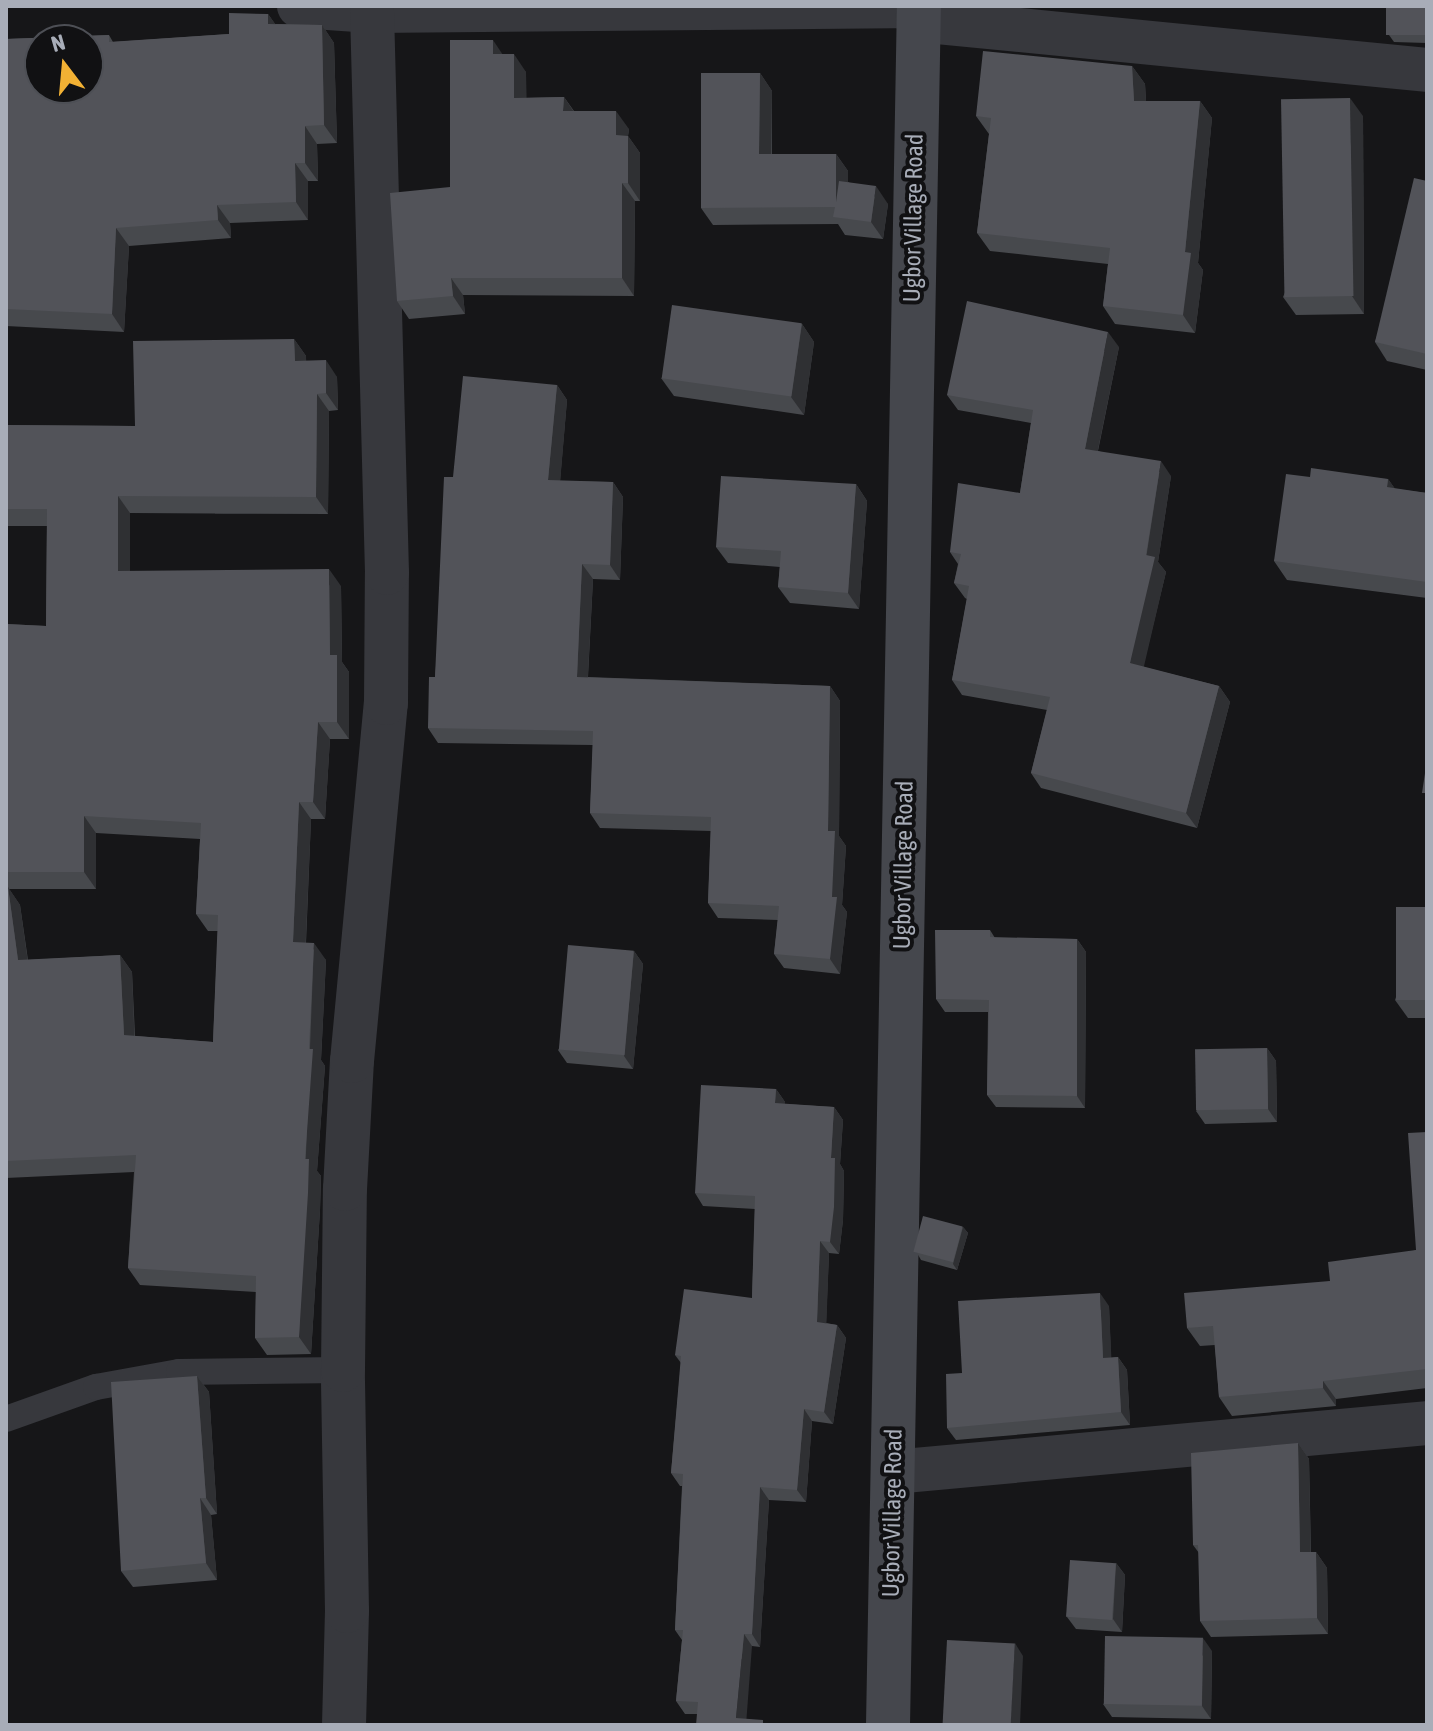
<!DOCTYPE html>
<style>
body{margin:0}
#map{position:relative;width:1433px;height:1731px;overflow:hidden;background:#161618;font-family:"Asap Condensed",sans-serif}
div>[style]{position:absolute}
.lane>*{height:26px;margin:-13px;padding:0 13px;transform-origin:13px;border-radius:13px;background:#37383d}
.street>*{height:44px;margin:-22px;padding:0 22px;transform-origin:22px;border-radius:22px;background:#37383d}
.secondary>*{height:44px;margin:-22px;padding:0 22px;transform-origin:22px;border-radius:22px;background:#45474d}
.wall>*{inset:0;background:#47494d}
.shaded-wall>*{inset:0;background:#2f3033}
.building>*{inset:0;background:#525359;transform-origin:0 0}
span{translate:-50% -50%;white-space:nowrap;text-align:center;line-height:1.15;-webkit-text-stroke:8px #111113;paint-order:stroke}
.street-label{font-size:24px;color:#a8adb8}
.frame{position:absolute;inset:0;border:8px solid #a8adb8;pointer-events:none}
.north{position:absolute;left:24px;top:24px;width:80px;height:80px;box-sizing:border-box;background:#111113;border:2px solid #4d4f55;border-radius:50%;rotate:344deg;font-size:22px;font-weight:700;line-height:32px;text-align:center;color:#a8adb8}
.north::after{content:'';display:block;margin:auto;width:28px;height:36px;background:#f2b134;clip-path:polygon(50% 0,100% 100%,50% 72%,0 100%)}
</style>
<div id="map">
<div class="lane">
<i style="left:6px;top:1419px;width:96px;rotate:-19.6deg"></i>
<i style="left:96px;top:1387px;width:84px;rotate:-10.2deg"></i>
<i style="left:179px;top:1372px;width:164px;rotate:-0.7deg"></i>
</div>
<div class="street">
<i style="left:299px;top:6px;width:73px;rotate:3.9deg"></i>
<i style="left:372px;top:11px;width:547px;rotate:-0.52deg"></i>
<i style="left:917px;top:20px;width:512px;rotate:5.6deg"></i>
<i style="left:893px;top:1472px;width:536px;rotate:-5.24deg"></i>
<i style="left:344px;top:1725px;width:114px;rotate:-88.5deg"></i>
<i style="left:347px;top:1611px;width:241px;rotate:-91deg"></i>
<i style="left:343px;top:1370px;width:181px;rotate:-89.4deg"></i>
<i style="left:345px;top:1189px;width:128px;rotate:-86.9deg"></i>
<i style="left:352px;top:1061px;width:360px;rotate:-84.6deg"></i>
<i style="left:386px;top:703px;width:130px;rotate:-89.6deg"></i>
<i style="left:387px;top:573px;width:562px;rotate:-91.53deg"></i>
</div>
<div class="secondary">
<i style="left:888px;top:1725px;width:1719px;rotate:-88.97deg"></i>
</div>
<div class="wall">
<i style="clip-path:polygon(1427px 6px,1427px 43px,1394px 42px,1389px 35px)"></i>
<i style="clip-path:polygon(268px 14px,275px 24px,322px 25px,334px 43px,337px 143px,317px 144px,318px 181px,308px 181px,308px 220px,230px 223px,231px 238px,129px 246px,124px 332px,6px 326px,6px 39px,109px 35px,113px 42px,229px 34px)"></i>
<i style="clip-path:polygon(503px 54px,526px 72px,526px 98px,564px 97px,574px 111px,629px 129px,628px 136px,640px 153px,640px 201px,635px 201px,634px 296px,463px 295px,465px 314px,409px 319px,397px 301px,450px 187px)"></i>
<i style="clip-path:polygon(1132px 66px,1145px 84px,1146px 101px,1200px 101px,1212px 118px,1198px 263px,1203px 270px,1195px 333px,1115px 324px,1103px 306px,1108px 264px,990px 251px,977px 233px,989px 134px,976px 116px)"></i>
<i style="clip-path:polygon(760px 73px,772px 91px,772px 154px,836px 154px,848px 171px,848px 182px,888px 204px,883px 239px,845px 235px,838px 224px,713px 225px,701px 208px)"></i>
<i style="clip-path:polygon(1363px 116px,1364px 314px,1296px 315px,1283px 297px)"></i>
<i style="clip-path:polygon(1427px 181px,1427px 370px,1387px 361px,1375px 342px)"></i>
<i style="clip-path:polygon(802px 324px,814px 342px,804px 415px,674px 396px,661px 378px)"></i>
<i style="clip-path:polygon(evenodd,294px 339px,306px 356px,306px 361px,337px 377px,338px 410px,329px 411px,328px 514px,130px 513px,130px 571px,341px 586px,342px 662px,349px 672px,349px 739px,330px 739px,325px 819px,311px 819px,306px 943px,326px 960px,321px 1060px,325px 1066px,317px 1171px,321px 1176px,320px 1210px,311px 1354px,267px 1355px,255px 1338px,256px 1292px,140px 1285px,128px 1268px,134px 1172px,6px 1178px,6px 624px,46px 626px,47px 526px,6px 526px,6px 425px,135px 426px,294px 339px,96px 833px,200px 839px,196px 914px,208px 931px,218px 931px,213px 1042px,135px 1036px,132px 972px,120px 955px,28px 960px,20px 905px,9px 889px,96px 889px,96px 833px)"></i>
<i style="clip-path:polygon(1119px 347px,1098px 451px,1171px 476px,1158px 562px,1166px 572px,1143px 667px,1219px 686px,1230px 702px,1197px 828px,1041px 788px,1031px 773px,1047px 710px,962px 695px,952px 680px,967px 599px,965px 598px,954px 583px,958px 564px,950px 552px,1020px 493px,1031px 423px,958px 410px,947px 395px)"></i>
<i style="clip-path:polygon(557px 385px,567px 400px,560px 481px,613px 482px,623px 497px,620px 580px,593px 579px,588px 677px,830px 686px,840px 701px,839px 836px,846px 846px,842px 905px,847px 912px,840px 974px,784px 968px,774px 954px,778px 920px,718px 918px,708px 903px,711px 831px,600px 828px,590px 813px,593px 745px,438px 743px,428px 728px,435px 677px,453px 477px)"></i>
<i style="clip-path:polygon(1310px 477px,1388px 479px,1395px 489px,1427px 493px,1427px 598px,1287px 580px,1274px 561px)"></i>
<i style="clip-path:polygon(856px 484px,867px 501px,859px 609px,790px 603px,778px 587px,780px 567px,728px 563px,716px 547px)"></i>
<i style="clip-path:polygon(1427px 907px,1427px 1018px,1408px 1018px,1395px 1000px)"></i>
<i style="clip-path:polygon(990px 930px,995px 938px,1077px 939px,1086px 952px,1085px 1108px,996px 1107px,987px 1095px,988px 1012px,945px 1012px,936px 999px)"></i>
<i style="clip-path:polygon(634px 951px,643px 964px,633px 1069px,567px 1063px,558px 1050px)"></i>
<i style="clip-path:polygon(1267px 1048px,1276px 1061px,1277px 1122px,1205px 1124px,1196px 1111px)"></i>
<i style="clip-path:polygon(776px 1089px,785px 1102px,784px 1104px,834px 1107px,843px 1120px,840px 1164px,844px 1171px,843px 1220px,839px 1254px,829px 1253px,826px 1323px,837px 1325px,846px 1338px,833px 1424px,812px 1421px,806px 1502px,769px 1500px,760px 1647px,752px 1646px,697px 1714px,685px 1714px,676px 1701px,682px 1640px,675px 1630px,682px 1486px,680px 1486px,671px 1473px,681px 1363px,675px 1355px,752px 1298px,755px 1209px,703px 1206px,695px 1193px)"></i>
<i style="clip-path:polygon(1427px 1132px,1427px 1388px,1336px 1399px,1336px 1406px,1232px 1416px,1219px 1397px,1215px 1345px,1200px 1346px,1187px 1328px,1330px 1281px,1416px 1250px)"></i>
<i style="clip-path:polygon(963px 1227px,968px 1233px,957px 1270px,921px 1260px,917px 1253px)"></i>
<i style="clip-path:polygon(1109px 1306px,1111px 1358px,1118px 1357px,1127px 1370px,1130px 1425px,956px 1440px,947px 1428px,962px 1373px)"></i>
<i style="clip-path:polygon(197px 1376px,209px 1392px,217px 1514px,211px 1515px,217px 1580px,133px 1587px,121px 1571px)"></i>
<i style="clip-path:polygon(1298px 1443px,1309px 1459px,1311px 1552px,1316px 1552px,1327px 1568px,1328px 1634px,1211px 1637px,1200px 1621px,1199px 1553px,1193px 1545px)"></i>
<i style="clip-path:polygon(1116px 1563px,1125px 1575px,1122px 1632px,1076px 1629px,1067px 1617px)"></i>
<i style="clip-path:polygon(1212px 1651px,1211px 1719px,1112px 1717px,1103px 1704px)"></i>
</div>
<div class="shaded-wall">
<i style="clip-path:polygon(268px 14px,281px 32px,268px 24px)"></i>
<i style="clip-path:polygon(322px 25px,334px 43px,337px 143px,324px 125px)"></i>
<i style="clip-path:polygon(493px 40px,505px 58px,493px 54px)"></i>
<i style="clip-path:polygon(514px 54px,526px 72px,527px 116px,514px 98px)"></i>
<i style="clip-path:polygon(1132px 66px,1145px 84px,1147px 119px,1134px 101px)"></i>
<i style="clip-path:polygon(760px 73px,772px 91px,771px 171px,759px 154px)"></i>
<i style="clip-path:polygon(564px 97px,576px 115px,563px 111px)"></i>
<i style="clip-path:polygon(1350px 98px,1363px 116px,1364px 314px,1352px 296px)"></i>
<i style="clip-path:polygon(1200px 101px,1212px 118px,1198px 263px,1203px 270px,1195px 333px,1183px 315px,1185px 252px)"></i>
<i style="clip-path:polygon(616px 111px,629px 129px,628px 136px,640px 153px,640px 201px,628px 183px,616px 135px)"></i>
<i style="clip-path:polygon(305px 126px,317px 144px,318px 181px,305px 163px)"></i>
<i style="clip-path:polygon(836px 154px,848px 171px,848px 219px,836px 202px)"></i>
<i style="clip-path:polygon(295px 163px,308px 181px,308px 220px,296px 202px)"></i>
<i style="clip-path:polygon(622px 183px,635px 201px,634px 296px,622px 278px)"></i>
<i style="clip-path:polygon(876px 186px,888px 204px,883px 239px,871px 222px)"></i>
<i style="clip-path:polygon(217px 205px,230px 223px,231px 238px,218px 220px)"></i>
<i style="clip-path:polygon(116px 228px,129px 246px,124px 332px,112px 314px)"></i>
<i style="clip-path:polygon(451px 278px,463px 295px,465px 314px,453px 296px)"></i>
<i style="clip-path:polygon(802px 324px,814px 342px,804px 415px,791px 397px)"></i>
<i style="clip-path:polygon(1108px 332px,1119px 347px,1095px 464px,1085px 449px)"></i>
<i style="clip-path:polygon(294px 339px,306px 356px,307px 378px,295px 361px)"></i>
<i style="clip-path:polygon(326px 360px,337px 377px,338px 410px,326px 393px)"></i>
<i style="clip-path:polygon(557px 385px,567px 400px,559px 495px,548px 480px)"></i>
<i style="clip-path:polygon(317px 394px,329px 411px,328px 514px,316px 497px)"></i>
<i style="clip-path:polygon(1161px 461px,1171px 476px,1158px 562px,1166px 572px,1141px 679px,1130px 663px)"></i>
<i style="clip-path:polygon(1388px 479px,1401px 497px,1387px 487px)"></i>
<i style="clip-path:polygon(613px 482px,623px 497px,620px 580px,610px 565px)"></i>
<i style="clip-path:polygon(856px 484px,867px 501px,859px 609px,848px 593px)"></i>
<i style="clip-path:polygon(118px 496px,130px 513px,130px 588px,118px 571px)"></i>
<i style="clip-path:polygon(582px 564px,593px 579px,587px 692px,577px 677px)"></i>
<i style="clip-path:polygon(329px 569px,341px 586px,342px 662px,349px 672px,349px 739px,337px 722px,330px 655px)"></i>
<i style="clip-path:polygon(830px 686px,840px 701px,839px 836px,846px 846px,842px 905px,847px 912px,840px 974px,830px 959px,832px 897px,828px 831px)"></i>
<i style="clip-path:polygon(1219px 686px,1230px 702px,1197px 828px,1186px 813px)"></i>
<i style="clip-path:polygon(318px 722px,330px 739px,325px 819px,313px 802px)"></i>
<i style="clip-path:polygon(299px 802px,311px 819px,305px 959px,293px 942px)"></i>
<i style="clip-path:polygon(84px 816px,96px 833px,96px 889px,84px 872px)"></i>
<i style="clip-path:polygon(8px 887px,20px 905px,30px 977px,18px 960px)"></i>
<i style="clip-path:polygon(1077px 939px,1086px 952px,1085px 1108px,1077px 1096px)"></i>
<i style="clip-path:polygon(314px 943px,326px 960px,321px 1060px,325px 1066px,317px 1171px,321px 1176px,320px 1210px,311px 1354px,299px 1337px)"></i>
<i style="clip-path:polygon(634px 951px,643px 964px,633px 1069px,624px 1056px)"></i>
<i style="clip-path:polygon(120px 955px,132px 972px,135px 1052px,124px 1035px)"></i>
<i style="clip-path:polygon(1267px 1048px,1276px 1061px,1277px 1122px,1268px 1109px)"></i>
<i style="clip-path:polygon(776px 1089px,785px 1102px,784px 1116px,775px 1103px)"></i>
<i style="clip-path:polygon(834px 1107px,843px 1120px,840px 1164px,844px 1171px,843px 1220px,839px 1254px,830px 1242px,831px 1158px)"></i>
<i style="clip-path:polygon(963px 1227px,968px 1233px,957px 1270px,953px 1264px)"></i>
<i style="clip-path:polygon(820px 1241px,829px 1253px,826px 1335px,817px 1322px)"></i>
<i style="clip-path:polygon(1100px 1293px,1109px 1306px,1112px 1371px,1103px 1358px)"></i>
<i style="clip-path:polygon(837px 1325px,846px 1338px,833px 1424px,824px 1412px)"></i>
<i style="clip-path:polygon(1118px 1357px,1127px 1370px,1130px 1425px,1121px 1412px)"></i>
<i style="clip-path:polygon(197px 1376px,209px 1392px,217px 1514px,206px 1498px)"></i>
<i style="clip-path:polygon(1323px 1381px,1336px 1399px,1336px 1406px,1323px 1388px)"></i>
<i style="clip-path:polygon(804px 1409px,812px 1421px,806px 1502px,797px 1490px)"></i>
<i style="clip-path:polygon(1298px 1443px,1309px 1459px,1311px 1568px,1300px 1552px)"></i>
<i style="clip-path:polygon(760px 1487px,769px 1500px,760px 1647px,752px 1634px)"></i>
<i style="clip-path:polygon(200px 1498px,211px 1515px,217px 1580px,206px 1563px)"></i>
<i style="clip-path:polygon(1316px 1552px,1327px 1568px,1328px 1634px,1317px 1618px)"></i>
<i style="clip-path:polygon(1116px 1563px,1125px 1575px,1122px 1632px,1113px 1619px)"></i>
<i style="clip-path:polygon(744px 1634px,752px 1646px,746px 1725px,736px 1718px)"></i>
<i style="clip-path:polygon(1203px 1638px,1212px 1651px,1211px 1719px,1202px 1706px)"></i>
<i style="clip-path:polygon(1015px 1643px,1023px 1656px,1020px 1725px,1010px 1725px)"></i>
</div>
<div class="building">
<i style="left:1386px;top:6px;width:41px;height:29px"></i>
<i style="clip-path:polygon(evenodd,229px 13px,268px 14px,268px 24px,322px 25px,324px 125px,305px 126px,305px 163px,295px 163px,296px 202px,217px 205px,218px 220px,116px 228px,112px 314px,6px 309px,6px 39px,109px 35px,109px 42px,229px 34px,229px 13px,40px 40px,88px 40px,88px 88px,40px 88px,40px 40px)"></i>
<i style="clip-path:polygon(450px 40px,493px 40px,493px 54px,514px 54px,514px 98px,564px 97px,563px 111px,616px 111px,616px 135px,628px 136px,628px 183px,622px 183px,622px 278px,451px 278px,453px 296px,397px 301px,390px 193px,450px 187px)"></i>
<i style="clip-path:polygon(983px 51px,1132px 66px,1134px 101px,1200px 101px,1185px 252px,1191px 253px,1183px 315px,1103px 306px,1110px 248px,977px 233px,991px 118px,976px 116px)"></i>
<i style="clip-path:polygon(701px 73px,760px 73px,759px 154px,836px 154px,836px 202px,839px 181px,876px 186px,871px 222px,833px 217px,835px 207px,701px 208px)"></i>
<i style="left:1350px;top:98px;width:198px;height:69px;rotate:89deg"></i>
<i style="clip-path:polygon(1414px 178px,1427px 181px,1427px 354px,1375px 342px)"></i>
<i style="clip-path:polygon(967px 301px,1108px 332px,1085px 449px,1161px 461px,1146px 555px,1155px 557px,1130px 663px,1219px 686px,1186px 813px,1031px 773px,1050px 697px,952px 680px,969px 586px,954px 583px,961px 554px,950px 552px,958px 483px,1020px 493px,1033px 410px,947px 395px)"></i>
<i style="left:672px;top:305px;width:131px;height:74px;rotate:8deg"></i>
<i style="clip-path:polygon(294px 339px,295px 361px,326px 360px,326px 393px,317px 394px,316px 497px,118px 496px,118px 571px,329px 569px,330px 655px,337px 655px,337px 722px,318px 722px,313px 802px,299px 802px,293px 942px,314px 943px,309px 1049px,313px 1049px,305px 1159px,309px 1159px,308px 1193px,299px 1337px,255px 1338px,256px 1276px,128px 1268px,136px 1155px,6px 1161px,6px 888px,8px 887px,18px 960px,120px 955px,124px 1035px,213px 1042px,218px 915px,196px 914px,201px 823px,84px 816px,84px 872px,6px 872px,6px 624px,46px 626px,47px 509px,6px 509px,6px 425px,135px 426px,133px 341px)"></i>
<i style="clip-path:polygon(463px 376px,557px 385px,548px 480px,613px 482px,610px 565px,582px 564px,577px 677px,830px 686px,828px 831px,835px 831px,832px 897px,837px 897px,830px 959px,774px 954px,779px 906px,708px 903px,711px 817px,590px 813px,593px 731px,428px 728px,429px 677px,435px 677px,444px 477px,453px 477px)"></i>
<i style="clip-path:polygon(1311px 468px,1388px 479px,1387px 487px,1427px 493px,1427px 582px,1274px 561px,1286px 474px,1310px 477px)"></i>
<i style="clip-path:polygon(721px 476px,856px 484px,848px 593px,778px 587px,781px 551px,716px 547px)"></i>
<i style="clip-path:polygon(1427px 760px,1427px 793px,1422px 793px)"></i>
<i style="left:1396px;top:907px;width:31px;height:93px"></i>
<i style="clip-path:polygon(935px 930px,990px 930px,990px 937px,1077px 939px,1077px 1096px,987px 1095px,989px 1000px,936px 999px)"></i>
<i style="left:568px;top:945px;width:66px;height:105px;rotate:5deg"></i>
<i style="left:1267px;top:1048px;width:61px;height:72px;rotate:89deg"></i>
<i style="clip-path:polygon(701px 1085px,776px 1089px,775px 1103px,834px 1107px,831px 1158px,835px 1158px,834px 1207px,830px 1242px,820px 1241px,817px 1322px,837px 1325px,824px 1412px,804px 1409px,797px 1490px,760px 1487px,752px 1634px,744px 1634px,736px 1718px,763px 1720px,763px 1725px,696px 1725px,698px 1702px,676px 1701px,683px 1630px,675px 1630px,683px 1474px,671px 1473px,681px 1356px,675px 1355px,684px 1289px,752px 1298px,755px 1196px,695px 1193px)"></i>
<i style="clip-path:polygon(1427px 1132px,1427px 1369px,1323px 1381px,1323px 1388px,1219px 1397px,1213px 1326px,1187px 1328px,1184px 1293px,1330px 1281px,1328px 1262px,1416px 1250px,1408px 1133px)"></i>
<i style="left:923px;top:1216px;width:41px;height:37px;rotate:15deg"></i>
<i style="clip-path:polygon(1100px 1293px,1103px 1358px,1118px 1357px,1121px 1412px,947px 1428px,946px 1374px,962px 1373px,958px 1301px)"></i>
<i style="clip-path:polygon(197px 1376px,206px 1498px,200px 1498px,206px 1563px,121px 1571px,111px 1382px)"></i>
<i style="clip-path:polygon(1298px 1443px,1300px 1552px,1316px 1552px,1317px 1618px,1200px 1621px,1198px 1545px,1193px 1545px,1191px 1453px)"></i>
<i style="left:1070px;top:1560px;width:46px;height:57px;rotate:4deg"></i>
<i style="left:1105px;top:1636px;width:98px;height:68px;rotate:1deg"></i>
<i style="left:947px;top:1640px;width:68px;height:85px;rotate:3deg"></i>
</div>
<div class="street-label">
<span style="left:913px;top:218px;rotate:-89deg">Ugbor Village Road</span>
<span style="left:903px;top:865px;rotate:-89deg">Ugbor Village Road</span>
<span style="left:892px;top:1513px;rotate:-89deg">Ugbor Village Road</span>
</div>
<div class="frame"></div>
<div class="north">N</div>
</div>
